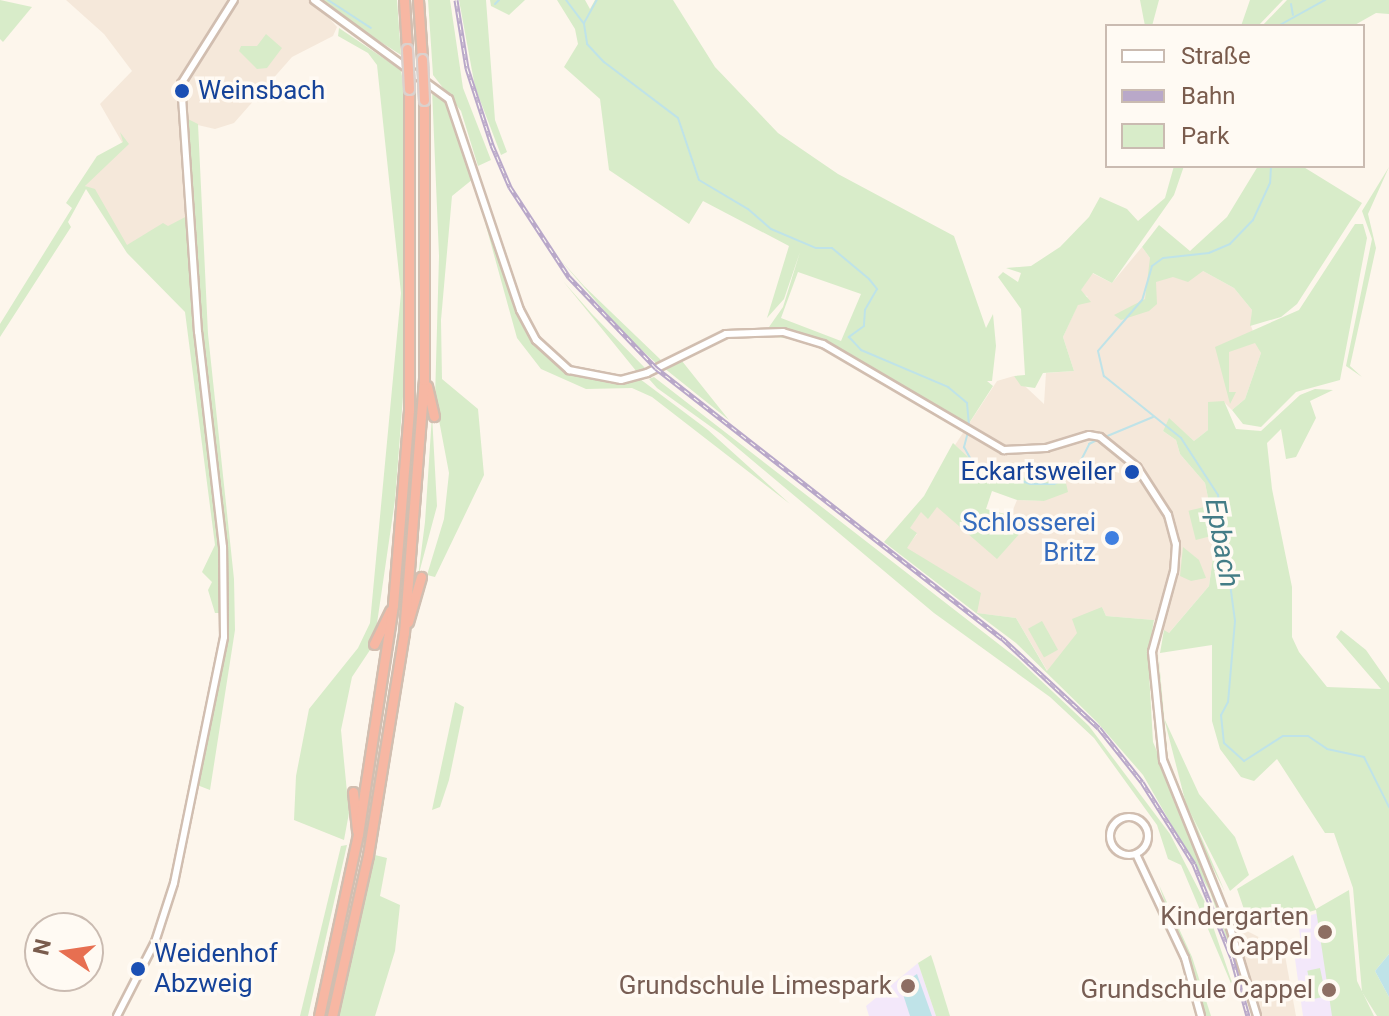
<!DOCTYPE html>
<meta charset="utf-8">
<style>
body{margin:0}
#map{position:relative;width:1389px;height:1016px;overflow:hidden;background:#fdf6ec;font-family:Roboto,sans-serif}
div>[style]{position:absolute}
.residential>*{inset:0;background:#f5e8da}
.education>*{inset:0;background:#f3e8fa}
.green>*{inset:0;background:#d8ecc9;transform-origin:0 0}
.water>*{inset:0;background:#bfe3e8}
.stream>*{height:2px;margin:-1px;padding:0 1px;transform-origin:1px;border-radius:1px;background:#bfe3e8}
.roads{filter:drop-shadow(2px 0 #d1beb0) drop-shadow(-2px 0 #d1beb0) drop-shadow(0 2px #d1beb0) drop-shadow(0 -2px #d1beb0)}
.tertiary>*{height:6px;margin:-3px;padding:0 3px;transform-origin:3px;border-radius:3px;background:#fff}
.tertiary>.ring{margin:-3px;padding:0;box-sizing:content-box;background:none;border:6px solid #fff;border-radius:50%}
.motorway>*{height:9px;margin:-4.5px;padding:0 4.5px;transform-origin:4.5px;border-radius:4.5px;background:#f7b7a3}
.rail>*{height:5px;margin-top:-2.5px;transform-origin:0;background:repeating-linear-gradient(90deg,#fffaf3 0 6px,#b9a8c9 0 12px);box-sizing:border-box;border-block:2px solid #b9a8c9}
.bridges{filter:drop-shadow(2px 0 #dad1cd) drop-shadow(-2px 0 #dad1cd) drop-shadow(0 2px #dad1cd) drop-shadow(0 -2px #dad1cd)}
.motorway-bridge>*{height:9px;margin:-4.5px;padding:0 4.5px;transform-origin:4.5px;border-radius:4.5px;background:#f7b7a3}
.dots>*{width:22px;height:22px;translate:-50% -50%;box-sizing:border-box;border:4px solid #fffaf3;border-radius:50%}
span{translate:-50% -50%;white-space:nowrap;text-align:center;line-height:1.15;-webkit-text-stroke:7px #fffaf3;paint-order:stroke}
.transit-label{font-size:26px;color:#164399}
.left{translate:0 -50%;text-align:left}
.right{translate:-100% -50%;text-align:right}
.shop-label{font-size:26px;color:#366cbe}
.education-label{font-size:26px;color:#785e54}
.water-label{font-size:28px;color:#437c86;font-style:italic}
.legend{position:absolute;left:1105px;top:24px;width:260px;height:144px;box-sizing:border-box;background:#fffaf3;border:2px solid #cabbb1;margin:0;padding:10px 14px;list-style:none;font-size:24px;color:#7a5c4d}
.legend li{display:flex;align-items:center;gap:16px;height:40px}
.legend b{width:40px;border:2px solid #cabbb1}
.north{position:absolute;left:24px;top:912px;width:80px;height:80px;box-sizing:border-box;background:#fffaf3;border:2px solid #cabbb1;border-radius:50%;rotate:283deg;font-size:22px;font-weight:700;line-height:32px;text-align:center;color:#7a5c4d}
.north::after{content:'';display:block;margin:auto;width:28px;height:36px;background:#e76f51;clip-path:polygon(50% 0,100% 100%,50% 72%,0 100%)}
</style>
<div id="map">
<div class="residential">
<i style="clip-path:polygon(66px 0,313px 0,337px 27px,333px 36px,292px 57px,234px 123px,215px 129px,189px 123px,196px 213px,127px 250px,83px 182px,123px 144px,100px 104px,132px 71px,104px 34px)"></i>
<i style="clip-path:polygon(1142px 247px,1150px 258px,1203px 271px,1234px 288px,1252px 310px,1251px 326px,1261px 353px,1245px 399px,1232px 410px,1223px 401px,1208px 430px,1194px 441px,1169px 419px,1163px 431px,1176px 440px,1180px 454px,1205px 483px,1216px 536px,1209px 586px,1168px 634px,1154px 620px,1106px 616px,1102px 607px,1048px 672px,1016px 618px,976px 613px,906px 548px,917px 534px,909px 528px,921px 511px,937px 506px,997px 558px,1031px 521px,1010px 517px,1017px 500px,1044px 501px,1064px 474px,1050px 482px,980px 469px,955px 445px,997px 381px,1014px 376px,1044px 404px,1046px 373px,1074px 371px,1063px 337px,1078px 304px,1088px 297px,1080px 291px,1092px 273px,1112px 283px)"></i>
<i style="clip-path:polygon(1245px 930px,1284px 950px,1296px 1016px,1262px 1016px,1235px 931px)"></i>
</div>
<div class="education">
<i style="clip-path:polygon(1349px 904px,1343px 1016px,1303px 1016px,1294px 952px,1301px 945px,1298px 919px)"></i>
<i style="clip-path:polygon(918px 963px,936px 1016px,869px 1016px,866px 1006px)"></i>
</div>
<div class="green">
<i style="clip-path:polygon(0 0,32px 7px,3px 42px,0 39px)"></i>
<i style="clip-path:polygon(317px 0,397px 0,401px 55px,368px 34px,362px 35px)"></i>
<i style="clip-path:polygon(428px 0,450px 0,463px 88px,491px 160px,478px 166px,461px 111px,433px 75px)"></i>
<i style="clip-path:polygon(459px 0,486px 0,495px 120px,507px 152px,501px 155px,475px 87px)"></i>
<i style="clip-path:polygon(490px 0,525px 0,509px 15px,491px 6px)"></i>
<i style="clip-path:polygon(evenodd,557px 0,585px 0,590px 9px,595px 0,673px 0,715px 67px,778px 133px,838px 174px,954px 236px,986px 328px,993px 314px,996px 346px,992px 381px,987px 381px,993px 386px,966px 428px,843px 351px,796px 331px,769px 327px,783px 307px,800px 252px,784px 299px,767px 318px,789px 246px,703px 201px,689px 224px,609px 170px,600px 99px,564px 67px,578px 44px,575px 29px,557px 0,798px 272px,861px 294px,841px 341px,781px 318px,798px 272px)"></i>
<i style="clip-path:polygon(1140px 0,1159px 0,1152px 26px,1145px 26px)"></i>
<i style="clip-path:polygon(1250px 0,1283px 0,1258px 26px,1241px 26px)"></i>
<i style="clip-path:polygon(1287px 0,1389px 0,1389px 14px,1376px 13px,1353px 26px,1262px 26px)"></i>
<i style="clip-path:polygon(339px 28px,401px 70px,405px 95px,406px 358px,395px 500px,374px 644px,352px 677px,341px 730px,349px 813px,344px 840px,294px 820px,296px 776px,309px 709px,358px 648px,370px 623px,401px 293px,377px 65px,368px 53px,338px 36px)"></i>
<i style="clip-path:polygon(266px 34px,282px 48px,267px 68px,257px 69px,239px 51px,241px 46px,257px 46px)"></i>
<i style="clip-path:polygon(432px 89px,449px 104px,476px 179px,516px 307px,536px 346px,578px 376px,613px 384px,640px 379px,708px 430px,790px 504px,652px 397px,632px 388px,586px 389px,541px 369px,517px 338px,473px 179px,452px 196px,441px 320px,442px 379px,478px 409px,484px 475px,435px 577px,427px 575px,444px 519px,449px 473px,435px 399px,439px 256px)"></i>
<i style="clip-path:polygon(186px 118px,198px 124px,208px 334px,234px 579px,235px 630px,210px 790px,197px 785px,224px 613px,215px 613px,208px 590px,212px 582px,202px 572px,215px 545px,185px 312px,127px 253px,86px 189px,68px 222px,71px 227px,0 337px,0 324px,72px 208px,66px 203px,97px 156px,123px 142px,120px 132px,129px 144px,85px 186px,95px 189px,127px 245px,163px 223px,168px 226px,193px 213px)"></i>
<i style="clip-path:polygon(1174px 166px,1184px 166px,1174px 195px,1112px 283px,1093px 273px,1081px 290px,1091px 302px,1078px 305px,1063px 337px,1074px 371px,1043px 373px,1035px 388px,1021px 386px,1014px 376px,1025px 375px,1021px 309px,998px 277px,1003px 272px,1018px 282px,1021px 273px,1006px 268px,1031px 266px,1060px 247px,1089px 217px,1100px 197px,1127px 209px,1138px 221px,1165px 198px)"></i>
<i style="clip-path:polygon(1258px 166px,1302px 166px,1362px 203px,1297px 304px,1281px 317px,1250px 326px,1252px 310px,1234px 288px,1203px 271px,1188px 282px,1173px 277px,1156px 282px,1157px 304px,1149px 311px,1121px 320px,1114px 315px,1145px 299px,1150px 258px,1142px 247px,1159px 225px,1190px 251px,1227px 217px)"></i>
<i style="clip-path:polygon(1389px 167px,1368px 214px,1376px 248px,1350px 366px,1362px 377px,1346px 366px,1372px 239px,1362px 211px)"></i>
<i style="clip-path:polygon(1355px 224px,1363px 224px,1367px 238px,1340px 380px,1296px 392px,1261px 427px,1243px 424px,1232px 410px,1245px 399px,1261px 353px,1255px 343px,1229px 352px,1229px 392px,1236px 392px,1230px 404px,1215px 347px,1299px 310px)"></i>
<i style="clip-path:polygon(558px 257px,584px 286px,662px 361px,657px 364px,625px 335px)"></i>
<i style="clip-path:polygon(563px 281px,592px 314px,646px 369px,637px 372px)"></i>
<i style="clip-path:polygon(751px 333px,791px 336px,806px 341px,752px 334px,725px 339px,682px 361px,729px 420px,664px 368px,708px 344px)"></i>
<i style="clip-path:polygon(654px 377px,1018px 659px,1089px 726px,1170px 834px,1204px 900px,1238px 1000px,1181px 865px,1168px 859px,1157px 825px,1094px 738px,1050px 697px,934px 613px,721px 434px,657px 388px,649px 379px)"></i>
<i style="clip-path:polygon(1315px 389px,1333px 390px,1310px 401px,1316px 418px,1296px 457px,1286px 459px,1281px 429px,1267px 443px,1272px 489px,1292px 587px,1292px 637px,1299px 652px,1327px 687px,1381px 689px,1336px 637px,1341px 630px,1366px 650px,1389px 683px,1389px 954px,1375px 971px,1389px 997px,1389px 1016px,1377px 1016px,1362px 992px,1353px 888px,1334px 833px,1325px 833px,1277px 759px,1254px 781px,1241px 777px,1220px 749px,1212px 721px,1212px 645px,1160px 653px,1164px 630px,1169px 633px,1209px 586px,1216px 536px,1205px 483px,1180px 454px,1176px 440px,1163px 431px,1169px 418px,1194px 441px,1208px 430px,1208px 402px,1224px 401px,1236px 429px,1261px 431px,1300px 395px)"></i>
<i style="clip-path:polygon(432px 415px,437px 506px,418px 577px,425px 522px)"></i>
<i style="clip-path:polygon(953px 443px,981px 469px,1049px 482px,1064px 474px,1068px 492px,1044px 501px,1017px 500px,992px 491px,986px 509px,1031px 521px,997px 559px,937px 507px,928px 519px,921px 512px,910px 528px,917px 533px,907px 548px,981px 593px,977px 613px,1016px 618px,1047px 671px,1077px 633px,1072px 619px,1102px 607px,1106px 616px,1154px 620px,1148px 655px,1153px 742px,1213px 887px,1254px 1016px,1210px 892px,1143px 775px,1097px 722px,1016px 643px,976px 613px,884px 542px,924px 496px)"></i>
<i style="left:1204px;top:507px;width:30px;height:16px;rotate:76deg"></i>
<i style="clip-path:polygon(1183px 547px,1199px 560px,1206px 578px,1191px 581px,1180px 576px)"></i>
<i style="left:1042px;top:621px;width:33px;height:16px;rotate:61deg"></i>
<i style="clip-path:polygon(1158px 649px,1168px 760px,1225px 892px,1181px 805px,1166px 763px)"></i>
<i style="clip-path:polygon(455px 702px,464px 707px,449px 780px,440px 807px,432px 810px)"></i>
<i style="clip-path:polygon(1164px 718px,1199px 794px,1235px 837px,1249px 875px,1230px 891px,1186px 804px)"></i>
<i style="clip-path:polygon(347px 845px,308px 1016px,300px 1016px,341px 846px)"></i>
<i style="clip-path:polygon(375px 855px,387px 858px,380px 896px,400px 905px,395px 951px,375px 1016px,337px 1016px)"></i>
<i style="clip-path:polygon(1293px 855px,1316px 909px,1349px 890px,1357px 981px,1374px 1016px,1332px 1016px,1316px 910px,1258px 926px,1247px 918px,1237px 889px)"></i>
<i style="clip-path:polygon(1159px 885px,1192px 957px,1211px 1016px,1202px 1016px)"></i>
<i style="clip-path:polygon(931px 955px,934px 964px,950px 1016px,936px 1016px,918px 963px)"></i>
<i style="left:1320px;top:968px;width:29px;height:13px;rotate:78deg"></i>
</div>
<div class="water">
<i style="clip-path:polygon(1389px 954px,1389px 997px,1375px 971px)"></i>
<i style="clip-path:polygon(917px 974px,932px 1016px,910px 1016px,900px 985px)"></i>
</div>
<div class="stream">
<i style="left:328px;top:0;width:51px;rotate:33.1deg"></i>
<i style="left:566px;top:0;width:30px;rotate:53deg"></i>
<i style="left:584px;top:24px;width:20px;rotate:81deg"></i>
<i style="left:587px;top:44px;width:25px;rotate:47deg"></i>
<i style="left:604px;top:62px;width:93px;rotate:37.1deg"></i>
<i style="left:678px;top:118px;width:65px;rotate:71.3deg"></i>
<i style="left:699px;top:180px;width:57px;rotate:30.6deg"></i>
<i style="left:748px;top:209px;width:30px;rotate:41deg"></i>
<i style="left:771px;top:229px;width:49px;rotate:22.9deg"></i>
<i style="left:816px;top:248px;width:16px"></i>
<i style="left:832px;top:248px;width:48px;rotate:40deg"></i>
<i style="left:869px;top:279px;width:13px;rotate:51deg"></i>
<i style="left:877px;top:289px;width:24px;rotate:120deg"></i>
<i style="left:865px;top:310px;width:16px;rotate:94deg"></i>
<i style="left:864px;top:326px;width:19px;rotate:144deg"></i>
<i style="left:849px;top:337px;width:18px;rotate:47deg"></i>
<i style="left:861px;top:350px;width:95px;rotate:23deg"></i>
<i style="left:948px;top:387px;width:25px;rotate:40deg"></i>
<i style="left:967px;top:403px;width:23px;rotate:85deg"></i>
<i style="left:495px;top:4px;width:6px;rotate:-45deg"></i>
<i style="left:1291px;top:4px;width:11px;rotate:80deg"></i>
<i style="left:584px;top:23px;width:26px;rotate:-61deg"></i>
<i style="left:1278px;top:26px;width:54px;rotate:-29deg"></i>
<i style="left:1271px;top:166px;width:17px;rotate:93deg"></i>
<i style="left:1270px;top:183px;width:41px;rotate:114.7deg"></i>
<i style="left:1253px;top:220px;width:33px;rotate:134deg"></i>
<i style="left:1230px;top:244px;width:23px;rotate:157deg"></i>
<i style="left:1209px;top:253px;width:46px;rotate:173.8deg"></i>
<i style="left:1163px;top:258px;width:14px;rotate:144deg"></i>
<i style="left:1152px;top:266px;width:35px;rotate:106deg"></i>
<i style="left:1142px;top:300px;width:67px;rotate:130.8deg"></i>
<i style="left:1098px;top:351px;width:26px;rotate:77deg"></i>
<i style="left:1104px;top:376px;width:99px;rotate:38.8deg"></i>
<i style="left:1181px;top:438px;width:68px;rotate:57deg"></i>
<i style="left:1218px;top:495px;width:127px;rotate:82.3deg"></i>
<i style="left:1235px;top:621px;width:81px;rotate:94.9deg"></i>
<i style="left:1228px;top:702px;width:15px;rotate:118deg"></i>
<i style="left:1221px;top:715px;width:28px;rotate:84deg"></i>
<i style="left:1224px;top:743px;width:27px;rotate:42deg"></i>
<i style="left:1244px;top:761px;width:46px;rotate:-32.7deg"></i>
<i style="left:1283px;top:736px;width:25px"></i>
<i style="left:1308px;top:736px;width:23px;rotate:34deg"></i>
<i style="left:1327px;top:749px;width:38px;rotate:12deg"></i>
<i style="left:1364px;top:757px;width:56px;rotate:63.4deg"></i>
<i style="left:968px;top:432px;width:16px;rotate:105deg"></i>
<i style="left:964px;top:447px;width:18px;rotate:61deg"></i>
<i style="left:973px;top:463px;width:61px;rotate:20.2deg"></i>
<i style="left:1030px;top:484px;width:24px"></i>
<i style="left:1054px;top:484px;width:22px;rotate:-27deg"></i>
<i style="left:1074px;top:474px;width:34px;rotate:-63deg"></i>
<i style="left:1089px;top:444px;width:11px;rotate:-27deg"></i>
<i style="left:1105px;top:437px;width:52px;rotate:-22.6deg"></i>
</div>
<div class="roads">
<div class="tertiary">
<i style="left:314px;top:0;width:167px;rotate:36.3deg"></i>
<i style="left:449px;top:99px;width:223px;rotate:71.4deg"></i>
<i style="left:520px;top:310px;width:34px;rotate:62deg"></i>
<i style="left:536px;top:340px;width:45px;rotate:42.3deg"></i>
<i style="left:569px;top:370px;width:53px;rotate:10.9deg"></i>
<i style="left:621px;top:380px;width:27px;rotate:-15deg"></i>
<i style="left:647px;top:373px;width:88px;rotate:-26.3deg"></i>
<i style="left:726px;top:334px;width:57px;rotate:-2deg"></i>
<i style="left:783px;top:332px;width:42px;rotate:16.7deg"></i>
<i style="left:823px;top:344px;width:210px;rotate:30.4deg"></i>
<i style="left:1004px;top:450px;width:42px;rotate:-2.7deg"></i>
<i style="left:1046px;top:448px;width:45px;rotate:-16.8deg"></i>
<i style="left:1089px;top:435px;width:11px;rotate:10deg"></i>
<i style="left:1100px;top:437px;width:48px;rotate:39deg"></i>
<i style="left:1137px;top:467px;width:57px;rotate:57.1deg"></i>
<i style="left:1168px;top:515px;width:30px;rotate:75deg"></i>
<i style="left:1176px;top:544px;width:27px;rotate:94deg"></i>
<i style="left:1174px;top:571px;width:84px;rotate:105.2deg"></i>
<i style="left:1152px;top:652px;width:109px;rotate:84.2deg"></i>
<i style="left:1163px;top:760px;width:174px;rotate:68deg"></i>
<i style="left:1228px;top:921px;width:99px;rotate:73deg"></i>
<i class="ring" style="left:1110px;top:817px;width:32px;height:32px"></i>
<i style="left:1136px;top:854px;width:115px;rotate:64.8deg"></i>
<i style="left:1185px;top:958px;width:60px;rotate:74.6deg"></i>
<i style="left:117px;top:1016px;width:83px;rotate:-62.8deg"></i>
<i style="left:155px;top:942px;width:62px;rotate:-72.1deg"></i>
<i style="left:174px;top:883px;width:251px;rotate:-78.5deg"></i>
<i style="left:224px;top:637px;width:90px;rotate:-90.6deg"></i>
<i style="left:223px;top:547px;width:216px;rotate:-96.6deg"></i>
<i style="left:198px;top:332px;width:249px;rotate:-93.9deg"></i>
<i style="left:181px;top:84px;width:99px;rotate:-57.8deg"></i>
</div>
<div class="motorway">
<i style="left:404px;top:0;width:49px;rotate:86.5deg"></i>
<i style="left:418px;top:0;width:59px;rotate:86.1deg"></i>
<i style="left:427px;top:386px;width:31px;rotate:77deg"></i>
<i style="left:408px;top:622px;width:47px;rotate:-73.9deg"></i>
<i style="left:374px;top:644px;width:37px;rotate:-64deg"></i>
<i style="left:353px;top:792px;width:39px;rotate:84deg"></i>
<i style="left:319px;top:1016px;width:186px;rotate:-77.9deg"></i>
<i style="left:358px;top:834px;width:232px;rotate:-81.3deg"></i>
<i style="left:393px;top:605px;width:196px;rotate:-85.3deg"></i>
<i style="left:409px;top:410px;width:321px;rotate:-90deg"></i>
<i style="left:332px;top:1016px;width:165px;rotate:-77.4deg"></i>
<i style="left:368px;top:855px;width:225px;rotate:-80.8deg"></i>
<i style="left:404px;top:633px;width:254px;rotate:-85.5deg"></i>
<i style="left:424px;top:380px;width:280px;rotate:-90deg"></i>
</div>
</div>
<div class="rail">
<i style="left:456px;top:0;width:69px;rotate:80.8deg"></i>
<i style="left:467px;top:68px;width:81px;rotate:72deg"></i>
<i style="left:492px;top:145px;width:46px;rotate:66.8deg"></i>
<i style="left:510px;top:187px;width:108px;rotate:56.8deg"></i>
<i style="left:569px;top:277px;width:126px;rotate:46.3deg"></i>
<i style="left:656px;top:368px;width:439px;rotate:38deg"></i>
<i style="left:1002px;top:638px;width:132px;rotate:42.9deg"></i>
<i style="left:1099px;top:728px;width:69px;rotate:51.5deg"></i>
<i style="left:1142px;top:782px;width:97px;rotate:57.6deg"></i>
<i style="left:1194px;top:864px;width:101px;rotate:68deg"></i>
<i style="left:1232px;top:958px;width:60px;rotate:74.6deg"></i>
</div>
<div class="bridges">
<div class="motorway-bridge">
<i style="left:407px;top:49px;width:40px;rotate:87.1deg"></i>
<i style="left:422px;top:59px;width:41px;rotate:87.2deg"></i>
</div>
</div>
<div class="dots">
<i style="left:182px;top:91px;background:#1a4fb4"></i>
<i style="left:1132px;top:472px;background:#1a4fb4"></i>
<i style="left:1112px;top:538px;background:#3f7fe0"></i>
<i style="left:1325px;top:932px;background:#8d6e63"></i>
<i style="left:138px;top:969px;background:#1a4fb4"></i>
<i style="left:908px;top:986px;background:#8d6e63"></i>
<i style="left:1329px;top:990px;background:#8d6e63"></i>
</div>
<div class="transit-label">
<span class="left" style="left:198px;top:91px">Weinsbach</span>
<span class="right" style="left:1116px;top:472px">Eckartsweiler</span>
<span class="left" style="left:154px;top:969px">Weidenhof<br>Abzweig</span>
</div>
<div class="shop-label">
<span class="right" style="left:1096px;top:538px">Schlosserei<br>Britz</span>
</div>
<div class="education-label">
<span class="right" style="left:1309px;top:932px">Kindergarten<br>Cappel</span>
<span class="right" style="left:892px;top:986px">Grundschule Limespark</span>
<span class="right" style="left:1313px;top:990px">Grundschule Cappel</span>
</div>
<div class="water-label">
<span style="left:1222px;top:543px;rotate:80deg">Epbach</span>
</div>
<ul class="legend">
<li><b style="height:10px;background:#fff"></b>Straße</li>
<li><b style="height:10px;background:#b9a8c9"></b>Bahn</li>
<li><b style="height:22px;background:#d8ecc9"></b>Park</li>
</ul>
<div class="north">N</div>
</div>
